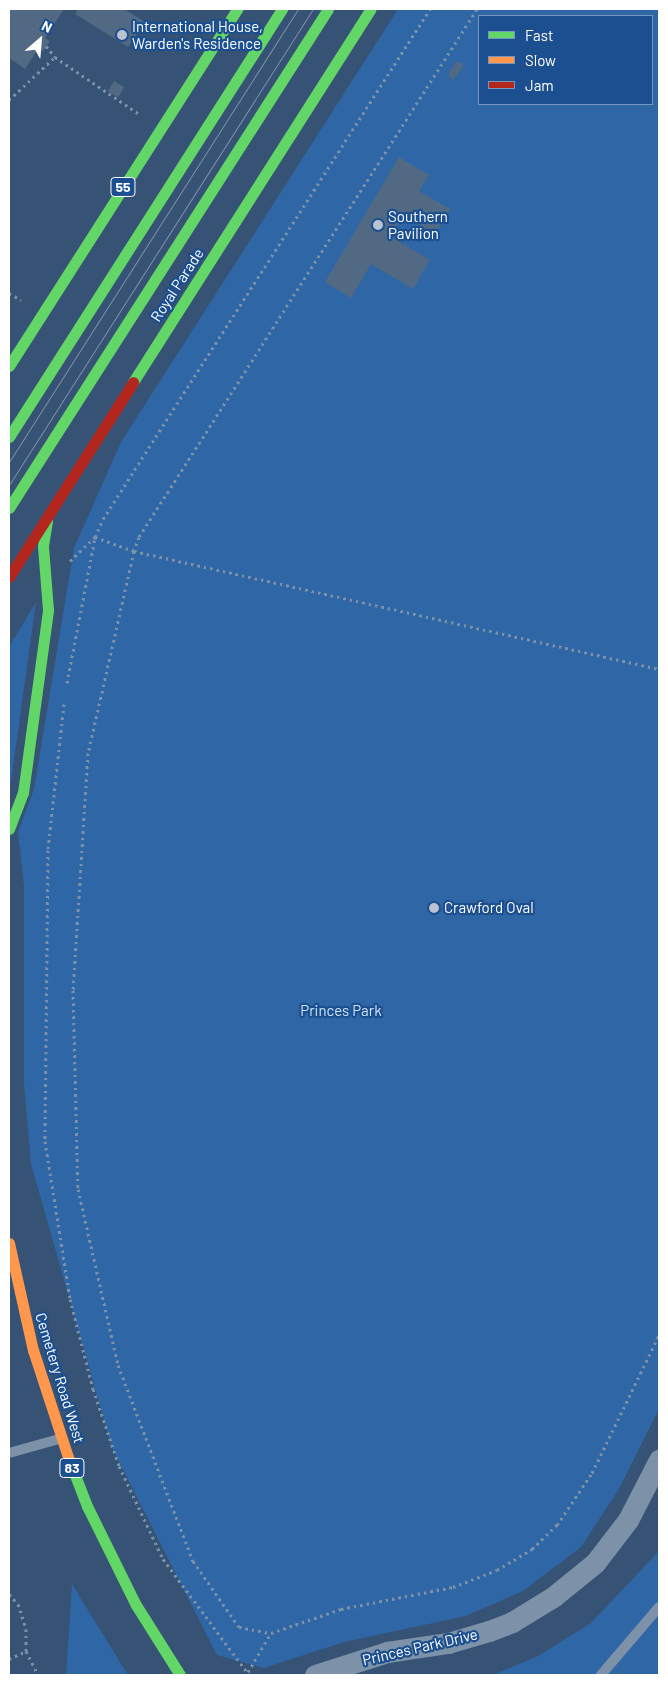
<!DOCTYPE html>
<style>
body{margin:0}
#map{position:relative;width:668px;height:1684px;overflow:hidden;background:#365274;font-family:Barlow,sans-serif}
div>[style]{position:absolute}
.green>*{inset:0;background:#2f66a5}
.building>*{inset:0;background:#526984;transform-origin:0 0}
.path>*{height:3px;margin-top:-1.5px;transform-origin:0;background:repeating-linear-gradient(90deg,#7d92a8 0 2.5px,transparent 0 6.5px)}
.lane>*{height:10px;margin:-5px;padding:0 5px;transform-origin:5px;border-radius:5px;background:#7d92a8}
.street>*{height:21px;margin:-10.5px;padding:0 10.5px;transform-origin:10.5px;border-radius:10.5px;background:#7d92a8}
.fast>*{height:11px;margin:-5.5px;padding:0 5.5px;transform-origin:5.5px;border-radius:5.5px;background:#63d668}
.slow>*{height:11px;margin:-5.5px;padding:0 5.5px;transform-origin:5.5px;border-radius:5.5px;background:#ff974d}
.jam>*{height:11px;margin:-5.5px;padding:0 5.5px;transform-origin:5.5px;border-radius:5.5px;background:#b3261e}
.tram>*{height:1px;margin:-0.5px;padding:0 0.5px;transform-origin:0.5px;border-radius:0.5px;background:#7e92a7}
.dots>*{width:14px;height:14px;translate:-50% -50%;box-sizing:border-box;border:2px solid #1b4f8f;border-radius:50%}
span{translate:-50% -50%;white-space:nowrap;text-align:center;line-height:1.15;-webkit-text-stroke:4.5px #1b4f8f;paint-order:stroke}
.shield-label span{padding:1px 4px;background:#1b4f8f;border:1px solid;border-radius:4px;-webkit-text-stroke-width:0}
.shield-label{font-size:14px;color:#fff;font-weight:700}
.poi-label{font-size:15px;color:#fff}
.left{translate:0 -50%;text-align:left}
.street-label{font-size:15px;color:#fff}
.park-label{font-size:15px;color:#cfe3fa}
.frame{position:absolute;inset:0;border:10px solid #fff;pointer-events:none}
.legend{position:absolute;left:478px;top:15px;width:175px;height:90px;box-sizing:border-box;background:#1b4f8f;border:1px solid #7695bc;margin:0;padding:6px 9px;list-style:none;font-size:15px;color:#fff}
.legend li{display:flex;align-items:center;gap:10px;height:25px}
.legend b{width:25px;border:1px solid #7695bc}
.north{position:absolute;left:15px;top:15px;width:50px;height:50px;-webkit-text-stroke:4px #1b4f8f;paint-order:stroke;rotate:27deg;font-size:14px;font-weight:700;line-height:20px;text-align:center;color:#fff}
.north::after{content:'';display:block;margin:auto;width:18px;height:22px;background:#fff;clip-path:polygon(50% 0,100% 100%,50% 72%,0 100%)}
</style>
<div id="map">
<div class="green">
<i style="clip-path:polygon(evenodd,398px 9px,659px 9px,659px 1409px,619px 1489px,581px 1547px,523px 1591px,466px 1616px,344px 1642px,264px 1668px,217px 1655px,112px 1448px,31px 1164px,24px 1085px,24px 886px,18px 832px,34px 789px,74px 548px,121px 442px,398px 9px,479px 16px,652px 16px,652px 104px,479px 104px,479px 16px)"></i>
<i style="clip-path:polygon(36px 602px,9px 796px,9px 647px)"></i>
<i style="clip-path:polygon(659px 1551px,659px 1675px,493px 1675px,538px 1656px,591px 1623px)"></i>
<i style="clip-path:polygon(72px 1584px,128px 1675px,66px 1675px)"></i>
</div>
<div class="building">
<i style="clip-path:polygon(9px 9px,64px 9px,45px 38px,50px 41px,43px 51px,38px 49px,25px 69px,9px 58px)"></i>
<i style="clip-path:polygon(78px 9px,124px 9px,145px 22px,128px 47px,75px 14px)"></i>
<i style="clip-path:polygon(456px 62px,461px 62px,463px 67px,453px 80px,448px 74px)"></i>
<i style="left:114px;top:81px;width:12px;height:12px;rotate:31deg"></i>
<i style="clip-path:polygon(399px 157px,429px 175px,419px 191px,450px 209px,435px 234px,403px 215px,390px 236px,430px 260px,413px 289px,371px 264px,351px 298px,325px 282px)"></i>
</div>
<div class="path">
<i style="left:477px;top:9px;width:627px;rotate:122.63deg"></i>
<i style="left:139px;top:537px;width:15px;rotate:110deg"></i>
<i style="left:134px;top:551px;width:207px;rotate:102.8deg"></i>
<i style="left:88px;top:753px;width:237px;rotate:93.6deg"></i>
<i style="left:73px;top:990px;width:199px;rotate:88.6deg"></i>
<i style="left:78px;top:1189px;width:180px;rotate:77.2deg"></i>
<i style="left:118px;top:1365px;width:210px;rotate:69.1deg"></i>
<i style="left:193px;top:1561px;width:80px;rotate:55.1deg"></i>
<i style="left:239px;top:1627px;width:33px;rotate:11deg"></i>
<i style="left:271px;top:1633px;width:74px;rotate:-18.9deg"></i>
<i style="left:341px;top:1609px;width:114px;rotate:-11.1deg"></i>
<i style="left:453px;top:1587px;width:47px;rotate:-21.1deg"></i>
<i style="left:497px;top:1570px;width:41px;rotate:-31deg"></i>
<i style="left:532px;top:1549px;width:35px;rotate:-44deg"></i>
<i style="left:557px;top:1525px;width:63px;rotate:-56.1deg"></i>
<i style="left:592px;top:1473px;width:153px;rotate:-64.1deg"></i>
<i style="left:46px;top:46px;width:14px;rotate:51deg"></i>
<i style="left:55px;top:57px;width:102px;rotate:34.2deg"></i>
<i style="left:9px;top:100px;width:63px;rotate:-43.1deg"></i>
<i style="left:9px;top:293px;width:14px;rotate:30deg"></i>
<i style="left:95px;top:537px;width:41px;rotate:19.7deg"></i>
<i style="left:134px;top:551px;width:538px;rotate:12.67deg"></i>
<i style="left:70px;top:561px;width:35px;rotate:-44deg"></i>
<i style="left:67px;top:683px;width:149px;rotate:-79.1deg"></i>
<i style="left:95px;top:537px;width:20px;rotate:-66deg"></i>
<i style="left:103px;top:519px;width:606px;rotate:-57.33deg"></i>
<i style="left:64px;top:704px;width:147px;rotate:96.3deg"></i>
<i style="left:48px;top:850px;width:291px;rotate:90.6deg"></i>
<i style="left:45px;top:1141px;width:160px;rotate:81deg"></i>
<i style="left:70px;top:1299px;width:93px;rotate:75.7deg"></i>
<i style="left:93px;top:1389px;width:81px;rotate:71.3deg"></i>
<i style="left:119px;top:1466px;width:103px;rotate:64.7deg"></i>
<i style="left:163px;top:1559px;width:144px;rotate:53.4deg"></i>
<i style="left:9px;top:1594px;width:13px;rotate:48deg"></i>
<i style="left:18px;top:1604px;width:26px;rotate:72deg"></i>
<i style="left:26px;top:1629px;width:22px;rotate:90deg"></i>
<i style="left:26px;top:1651px;width:27px;rotate:63deg"></i>
<i style="left:9px;top:1659px;width:19px;rotate:-25deg"></i>
<i style="left:248px;top:1672px;width:45px;rotate:-59.5deg"></i>
</div>
<div class="lane">
<i style="left:9px;top:1453px;width:52px;rotate:-15.6deg"></i>
<i style="left:601px;top:1675px;width:89px;rotate:-49.5deg"></i>
</div>
<div class="street">
<i style="left:315px;top:1675px;width:76px;rotate:-17.7deg"></i>
<i style="left:387px;top:1652px;width:62px;rotate:-8.4deg"></i>
<i style="left:448px;top:1643px;width:43px;rotate:-16.3deg"></i>
<i style="left:489px;top:1631px;width:25px;rotate:-21deg"></i>
<i style="left:512px;top:1622px;width:48px;rotate:-31.4deg"></i>
<i style="left:553px;top:1597px;width:54px;rotate:-39deg"></i>
<i style="left:595px;top:1563px;width:54px;rotate:-52.5deg"></i>
<i style="left:628px;top:1520px;width:68px;rotate:-62.7deg"></i>
</div>
<div class="fast">
<i style="left:9px;top:366px;width:424px;rotate:-57.4deg"></i>
<i style="left:133px;top:382px;width:442px;rotate:-57.5deg"></i>
<i style="left:9px;top:437px;width:508px;rotate:-57.47deg"></i>
<i style="left:9px;top:508px;width:592px;rotate:-57.41deg"></i>
<i style="left:9px;top:829px;width:39px;rotate:-69deg"></i>
<i style="left:23px;top:793px;width:185px;rotate:-82.2deg"></i>
<i style="left:48px;top:610px;width:64px;rotate:-94.5deg"></i>
<i style="left:43px;top:546px;width:26px;rotate:-81deg"></i>
<i style="left:68px;top:1457px;width:53px;rotate:68.8deg"></i>
<i style="left:87px;top:1506px;width:110px;rotate:63.7deg"></i>
<i style="left:136px;top:1605px;width:83px;rotate:57.8deg"></i>
</div>
<div class="slow">
<i style="left:9px;top:1243px;width:110px;rotate:77.4deg"></i>
<i style="left:33px;top:1350px;width:113px;rotate:71.9deg"></i>
</div>
<div class="jam">
<i style="left:9px;top:577px;width:231px;rotate:-57.5deg"></i>
</div>
<div class="tram">
<i style="left:9px;top:462px;width:537px;rotate:-57.46deg"></i>
<i style="left:9px;top:485px;width:565px;rotate:-57.44deg"></i>
</div>
<div class="dots">
<i style="left:122px;top:35px;background:#b9c2ce"></i>
<i style="left:378px;top:225px;background:#b9c2ce"></i>
<i style="left:434px;top:908px;background:#b9c2ce"></i>
</div>
<div class="shield-label">
<span style="left:123px;top:187px">55</span>
<span style="left:72px;top:1468px">83</span>
</div>
<div class="poi-label">
<span class="left" style="left:132px;top:35px">International House,<br>Warden's Residence</span>
<span class="left" style="left:388px;top:225px">Southern<br>Pavilion</span>
<span class="left" style="left:444px;top:908px">Crawford Oval</span>
</div>
<div class="street-label">
<span style="left:177px;top:285px;rotate:-57deg">Royal Parade</span>
<span style="left:60px;top:1378px;rotate:73deg">Cemetery Road West</span>
<span style="left:420px;top:1647px;rotate:-13deg">Princes Park Drive</span>
</div>
<div class="park-label">
<span style="left:341px;top:1011px">Princes Park</span>
</div>
<div class="frame"></div>
<ul class="legend">
<li><b style="height:6px;background:#63d668"></b>Fast</li>
<li><b style="height:6px;background:#ff974d"></b>Slow</li>
<li><b style="height:6px;background:#b3261e"></b>Jam</li>
</ul>
<div class="north">N</div>
</div>
